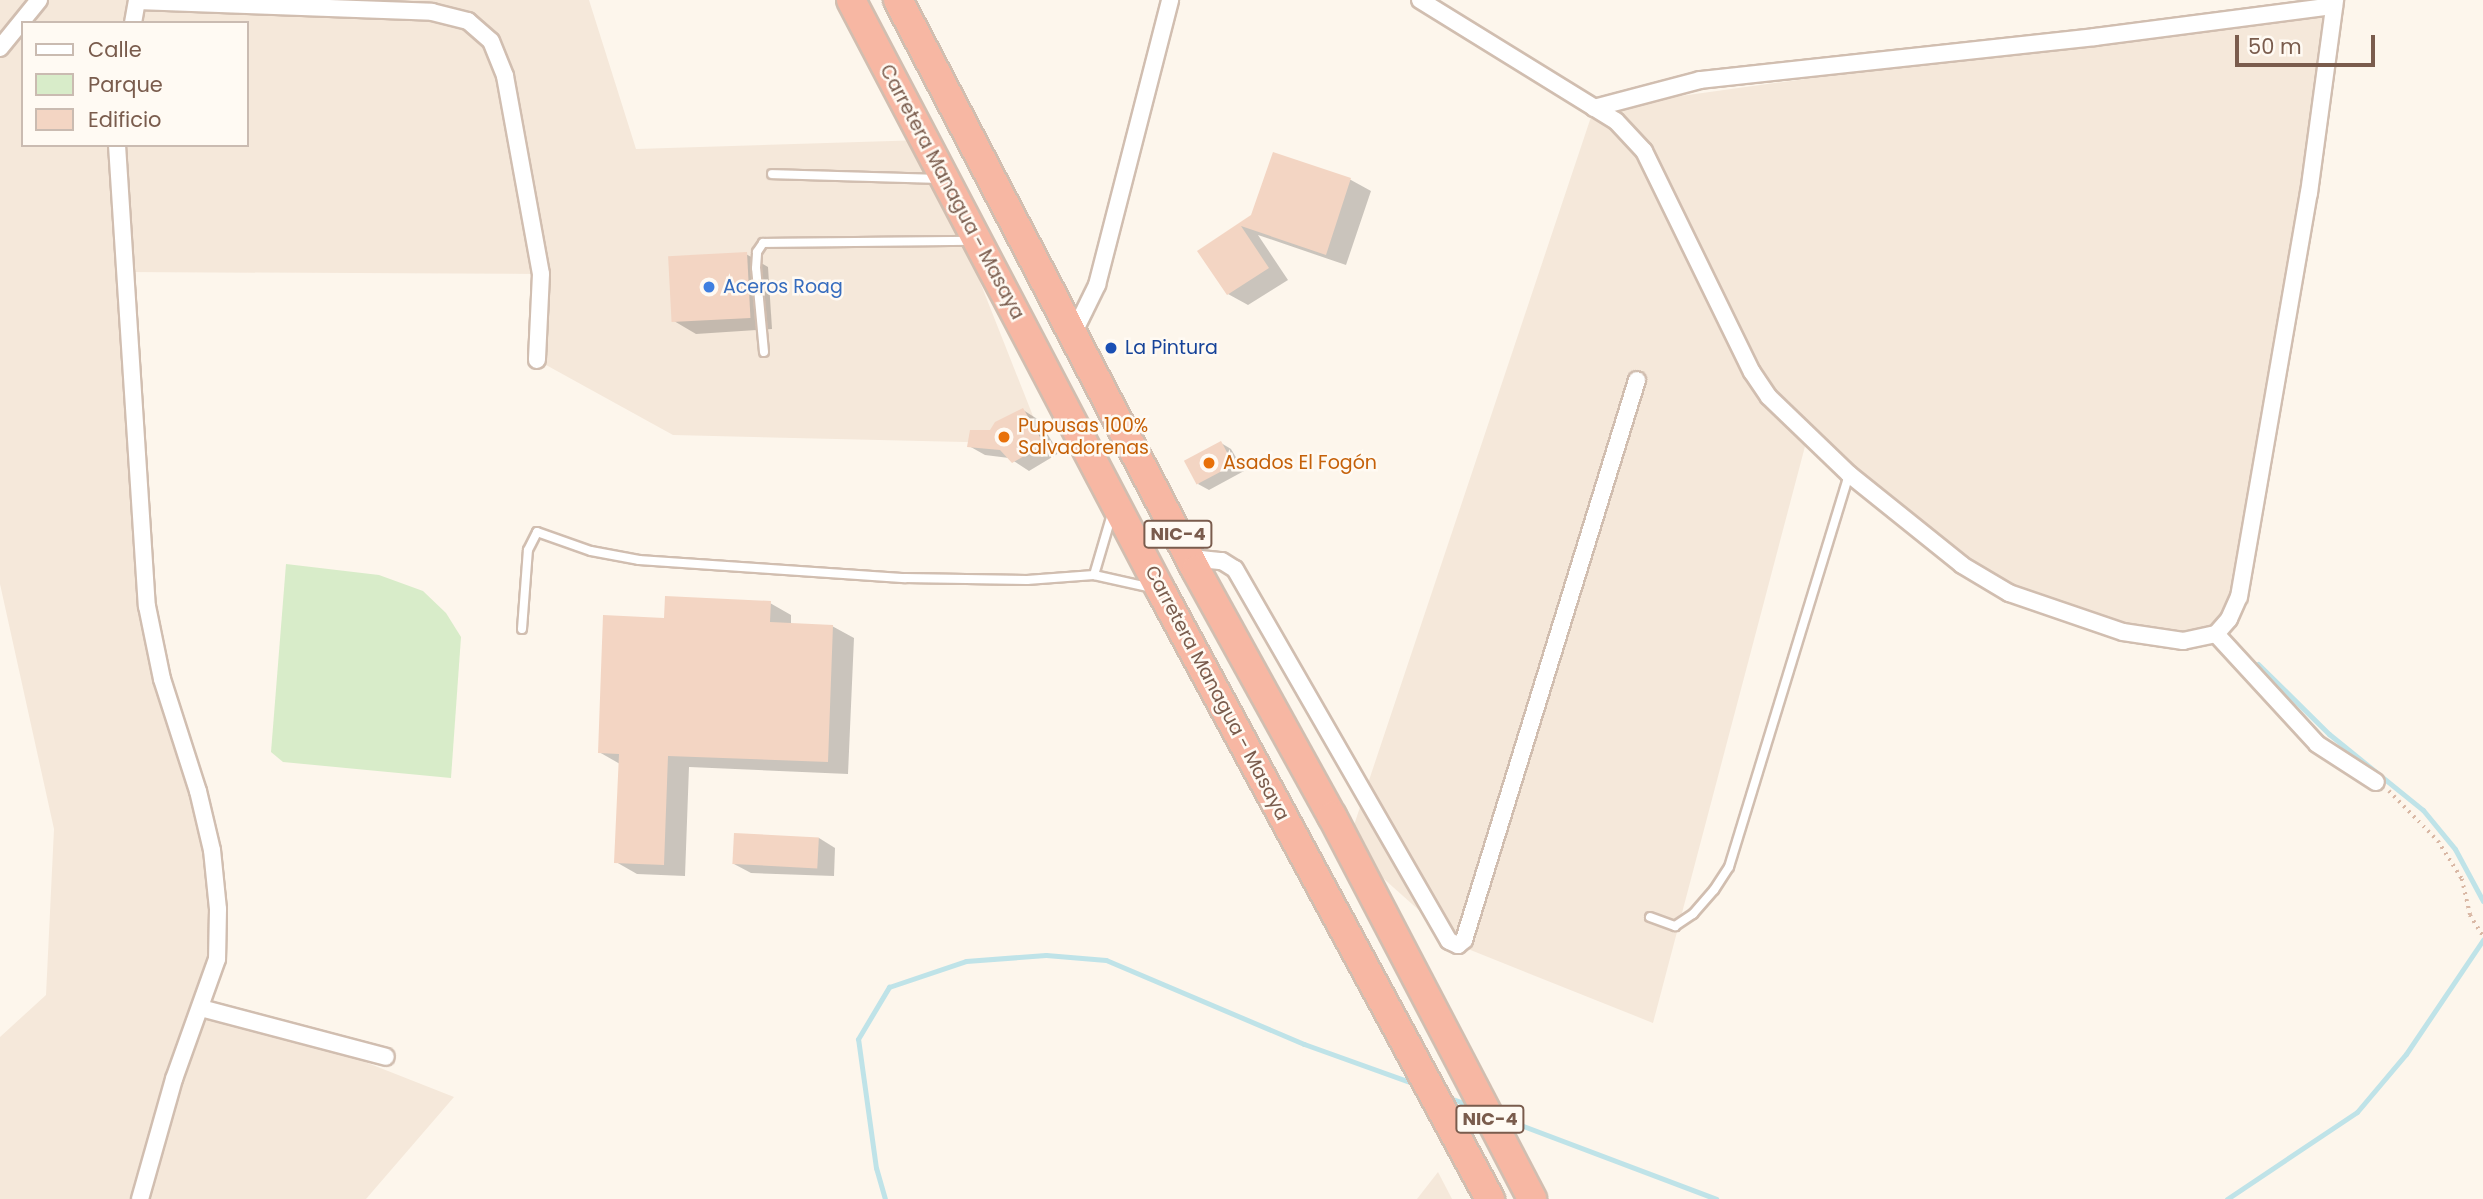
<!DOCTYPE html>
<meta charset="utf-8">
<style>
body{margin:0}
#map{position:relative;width:2483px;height:1199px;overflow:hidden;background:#fdf6ec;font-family:Poppins,sans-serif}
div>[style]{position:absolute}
.residential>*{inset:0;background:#f5e8da}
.green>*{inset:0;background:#d8ecc9}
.shadow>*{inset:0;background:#0003}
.stream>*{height:5px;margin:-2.5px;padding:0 2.5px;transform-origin:2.5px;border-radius:2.5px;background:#bfe3e8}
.building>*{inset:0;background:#f3d5c3;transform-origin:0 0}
.path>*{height:3.5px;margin-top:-1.75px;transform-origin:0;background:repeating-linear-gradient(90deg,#d9b8a5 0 2px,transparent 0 7px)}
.roads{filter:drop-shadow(2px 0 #d1beb0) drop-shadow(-2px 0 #d1beb0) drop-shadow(0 2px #d1beb0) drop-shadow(0 -2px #d1beb0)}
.lane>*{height:8px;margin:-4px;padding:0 4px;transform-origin:4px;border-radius:4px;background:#fff}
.street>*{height:16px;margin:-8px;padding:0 8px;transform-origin:8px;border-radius:8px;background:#fff}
.highway>*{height:28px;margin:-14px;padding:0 14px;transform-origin:14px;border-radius:14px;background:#f7b7a3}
.dots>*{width:19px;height:19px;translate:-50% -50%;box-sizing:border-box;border:4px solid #fffaf3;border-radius:50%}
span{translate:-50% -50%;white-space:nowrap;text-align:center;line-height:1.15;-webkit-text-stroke:5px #fffaf3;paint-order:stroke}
.shield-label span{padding:2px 5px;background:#fffaf3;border:2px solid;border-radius:5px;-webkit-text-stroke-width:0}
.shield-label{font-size:18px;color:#7a5c4d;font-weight:700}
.street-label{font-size:19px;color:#7a5c4d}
.shop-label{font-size:19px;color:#366cbe}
.left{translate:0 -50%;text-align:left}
.transit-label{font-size:19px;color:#164399}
.food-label{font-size:19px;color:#c56008}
.legend{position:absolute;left:21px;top:21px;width:228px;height:126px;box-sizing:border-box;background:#fffaf3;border:2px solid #cabbb1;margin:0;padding:9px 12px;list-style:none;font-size:21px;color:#7a5c4d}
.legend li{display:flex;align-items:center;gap:14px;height:35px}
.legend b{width:35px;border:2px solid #cabbb1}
.scale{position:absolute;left:2235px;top:35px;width:140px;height:32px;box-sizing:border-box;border:4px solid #7a5c4d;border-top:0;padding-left:9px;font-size:21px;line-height:24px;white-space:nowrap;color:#7a5c4d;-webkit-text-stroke:5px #fffaf3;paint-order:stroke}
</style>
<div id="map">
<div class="residential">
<i style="clip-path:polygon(evenodd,0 0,589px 0,636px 149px,924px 140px,1044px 444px,673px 435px,537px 360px,540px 274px,125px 272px,147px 606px,212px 850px,205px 999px,454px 1097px,366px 1199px,0 1199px,0 1037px,46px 995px,54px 829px,0 584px,0 0,23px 23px,247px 23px,247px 145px,23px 145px,23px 23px)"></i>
<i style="clip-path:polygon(2334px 6px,2239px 597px,2203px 639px,2123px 632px,2009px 593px,1808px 435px,1653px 1023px,1458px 945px,1347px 846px,1594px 108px)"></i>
<i style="clip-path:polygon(1438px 1172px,1452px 1199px,1417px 1199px)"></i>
</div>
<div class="green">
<i style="clip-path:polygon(286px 564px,379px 575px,423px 591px,446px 613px,461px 637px,451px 778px,283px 762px,271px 752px)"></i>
</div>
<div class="shadow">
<i style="clip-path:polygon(1274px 154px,1351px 180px,1371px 191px,1346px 265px,1258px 235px,1288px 280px,1248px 305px,1228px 294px,1200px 251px,1253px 216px)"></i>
<i style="clip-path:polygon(746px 254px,768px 267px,772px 329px,696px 334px,674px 321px)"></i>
<i style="clip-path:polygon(1023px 410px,1039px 420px,1059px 453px,1029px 471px,1009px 458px,985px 455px,969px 446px)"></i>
<i style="clip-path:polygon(1221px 443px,1231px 449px,1244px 471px,1209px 490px,1198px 484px)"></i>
<i style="clip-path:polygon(770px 603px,791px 615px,791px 625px,832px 626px,854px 638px,848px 774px,689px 767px,685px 876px,637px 874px,616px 862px,620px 764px,599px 752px,666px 619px)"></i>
<i style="clip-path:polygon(819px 838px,835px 848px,834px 876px,751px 873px,734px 864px)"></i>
</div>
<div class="stream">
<i style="left:2258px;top:664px;width:100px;rotate:44.6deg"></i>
<i style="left:2329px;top:734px;width:121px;rotate:39deg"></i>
<i style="left:2423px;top:810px;width:50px;rotate:50.6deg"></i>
<i style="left:2455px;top:849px;width:59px;rotate:61.7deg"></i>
<i style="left:1447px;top:1097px;width:29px;rotate:20deg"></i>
<i style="left:1502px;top:1118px;width:229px;rotate:20.7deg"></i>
<i style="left:885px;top:1199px;width:32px;rotate:-106deg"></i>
<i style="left:876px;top:1168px;width:130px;rotate:-97.9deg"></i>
<i style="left:858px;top:1039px;width:61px;rotate:-59.2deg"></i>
<i style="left:889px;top:987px;width:81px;rotate:-18.7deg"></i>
<i style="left:966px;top:961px;width:80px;rotate:-4.3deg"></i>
<i style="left:1046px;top:955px;width:60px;rotate:4.8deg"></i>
<i style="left:1106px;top:960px;width:215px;rotate:23deg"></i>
<i style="left:1304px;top:1044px;width:118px;rotate:19.8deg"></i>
<i style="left:2227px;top:1199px;width:156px;rotate:-33.8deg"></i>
<i style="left:2357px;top:1112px;width:76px;rotate:-49.8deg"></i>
<i style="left:2406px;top:1054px;width:138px;rotate:-56deg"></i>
</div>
<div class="building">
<i style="clip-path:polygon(1273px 152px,1351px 178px,1326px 255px,1241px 226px,1269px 268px,1227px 295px,1197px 251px,1251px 215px)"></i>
<i style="left:747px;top:252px;width:66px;height:79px;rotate:87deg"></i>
<i style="clip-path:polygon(1023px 408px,1044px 444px,1012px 463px,1000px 450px,967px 447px,970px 430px,990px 430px,995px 422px)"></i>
<i style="left:1221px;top:441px;width:27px;height:42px;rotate:62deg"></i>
<i style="clip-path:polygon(665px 596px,771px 601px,770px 622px,833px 625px,828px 762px,668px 756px,664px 865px,614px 863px,619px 754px,598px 753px,603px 615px,664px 618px)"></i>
<i style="left:734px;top:833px;width:85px;height:31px;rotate:3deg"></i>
</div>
<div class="path">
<i style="left:2389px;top:791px;width:70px;rotate:45.6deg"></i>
<i style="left:2438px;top:841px;width:45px;rotate:57.7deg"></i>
<i style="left:2462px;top:879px;width:37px;rotate:77deg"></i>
<i style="left:2470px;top:915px;width:25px;rotate:58deg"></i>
</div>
<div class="roads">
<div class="lane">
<i style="left:772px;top:174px;width:165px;rotate:1.7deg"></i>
<i style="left:764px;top:352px;width:84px;rotate:-95.4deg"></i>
<i style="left:756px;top:268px;width:16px;rotate:-86deg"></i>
<i style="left:757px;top:252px;width:11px;rotate:-56deg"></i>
<i style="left:763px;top:243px;width:208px;rotate:-0.6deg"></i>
<i style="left:1094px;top:575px;width:64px;rotate:-73.6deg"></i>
<i style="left:522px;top:629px;width:79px;rotate:-85.7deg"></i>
<i style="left:528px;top:550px;width:20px;rotate:-63deg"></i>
<i style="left:537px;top:532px;width:57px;rotate:19.4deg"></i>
<i style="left:591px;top:551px;width:49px;rotate:10.6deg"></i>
<i style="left:639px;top:560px;width:267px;rotate:3.9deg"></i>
<i style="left:905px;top:578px;width:122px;rotate:0.9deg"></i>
<i style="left:1027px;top:580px;width:67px;rotate:-4.3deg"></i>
<i style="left:1094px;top:575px;width:59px;rotate:12.6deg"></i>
<i style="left:1650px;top:917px;width:27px;rotate:20deg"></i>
<i style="left:1675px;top:926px;width:22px;rotate:-34deg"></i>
<i style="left:1693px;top:914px;width:32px;rotate:-49deg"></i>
<i style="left:1714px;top:890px;width:27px;rotate:-57deg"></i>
<i style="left:1729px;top:867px;width:411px;rotate:-73deg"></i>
</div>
<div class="street">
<i style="left:1420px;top:0;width:230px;rotate:31.7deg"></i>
<i style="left:1616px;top:121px;width:41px;rotate:47deg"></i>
<i style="left:1644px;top:151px;width:246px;rotate:64deg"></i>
<i style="left:1752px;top:372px;width:30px;rotate:56deg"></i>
<i style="left:1769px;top:397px;width:111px;rotate:43.9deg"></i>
<i style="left:1849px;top:474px;width:145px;rotate:38.8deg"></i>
<i style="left:1962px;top:565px;width:55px;rotate:30.8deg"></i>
<i style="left:2009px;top:593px;width:120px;rotate:18.9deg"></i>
<i style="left:2123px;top:632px;width:61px;rotate:8.5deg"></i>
<i style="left:2183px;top:641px;width:34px;rotate:-12deg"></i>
<i style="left:2216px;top:634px;width:20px;rotate:-49deg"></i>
<i style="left:2229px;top:619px;width:24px;rotate:-66deg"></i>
<i style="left:2239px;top:597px;width:410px;rotate:-80.2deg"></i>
<i style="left:2309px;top:193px;width:195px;rotate:-82.3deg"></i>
<i style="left:137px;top:1px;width:295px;rotate:2.1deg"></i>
<i style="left:432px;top:12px;width:37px;rotate:14deg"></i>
<i style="left:468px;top:21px;width:30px;rotate:41deg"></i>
<i style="left:491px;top:41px;width:38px;rotate:68deg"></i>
<i style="left:505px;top:76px;width:201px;rotate:79.7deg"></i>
<i style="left:541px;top:274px;width:86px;rotate:92.7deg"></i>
<i style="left:133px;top:23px;width:23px;rotate:-80deg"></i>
<i style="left:0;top:48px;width:62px;rotate:-50.9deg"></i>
<i style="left:1594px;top:108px;width:110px;rotate:-14.8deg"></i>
<i style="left:1700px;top:80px;width:397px;rotate:-6.2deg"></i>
<i style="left:2095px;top:37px;width:241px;rotate:-7.4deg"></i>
<i style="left:117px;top:145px;width:462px;rotate:86.3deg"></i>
<i style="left:147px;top:606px;width:75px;rotate:78.4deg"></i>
<i style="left:162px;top:679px;width:118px;rotate:72.2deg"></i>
<i style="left:198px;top:791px;width:61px;rotate:76.7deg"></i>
<i style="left:212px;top:850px;width:59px;rotate:84.2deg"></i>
<i style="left:218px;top:909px;width:50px;rotate:91.1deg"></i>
<i style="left:217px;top:959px;width:127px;rotate:109.7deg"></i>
<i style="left:174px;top:1079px;width:125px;rotate:105.8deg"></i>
<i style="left:1073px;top:334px;width:55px;rotate:-63.9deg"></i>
<i style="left:1097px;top:285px;width:294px;rotate:-75.6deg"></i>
<i style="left:1191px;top:558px;width:31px;rotate:6deg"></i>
<i style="left:1222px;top:561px;width:15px;rotate:32deg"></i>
<i style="left:1235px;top:569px;width:429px;rotate:60.1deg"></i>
<i style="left:1449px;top:941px;width:10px;rotate:24deg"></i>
<i style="left:1458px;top:945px;width:8px;rotate:-40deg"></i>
<i style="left:1464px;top:940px;width:586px;rotate:-72.83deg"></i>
<i style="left:2216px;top:634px;width:149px;rotate:47.4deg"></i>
<i style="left:2317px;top:744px;width:70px;rotate:32.8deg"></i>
<i style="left:201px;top:1008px;width:191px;rotate:14.8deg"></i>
</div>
<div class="highway">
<i style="left:851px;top:0;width:665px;rotate:62.32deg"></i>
<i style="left:1160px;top:589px;width:694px;rotate:61.59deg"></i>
<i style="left:898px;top:0;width:643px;rotate:62.4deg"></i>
<i style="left:1196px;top:570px;width:281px;rotate:61.1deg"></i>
<i style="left:1332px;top:816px;width:432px;rotate:62.4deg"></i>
</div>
</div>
<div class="dots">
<i style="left:709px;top:287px;background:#3f7fe0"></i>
<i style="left:1111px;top:348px;background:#1a4fb4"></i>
<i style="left:1004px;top:437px;background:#e8710a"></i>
<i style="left:1209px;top:463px;background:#e8710a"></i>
</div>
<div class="shield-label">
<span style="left:1178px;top:534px">NIC-4</span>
<span style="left:1490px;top:1119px">NIC-4</span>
</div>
<div class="street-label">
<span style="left:952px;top:192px;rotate:62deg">Carretera Managua - Masaya</span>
<span style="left:1217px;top:693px;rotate:62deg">Carretera Managua - Masaya</span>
</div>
<div class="shop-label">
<span class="left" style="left:723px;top:287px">Aceros Roag</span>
</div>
<div class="transit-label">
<span class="left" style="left:1125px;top:348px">La Pintura</span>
</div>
<div class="food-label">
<span class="left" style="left:1018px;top:437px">Pupusas 100%<br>Salvadorenas</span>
<span class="left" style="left:1223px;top:463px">Asados El Fogón</span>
</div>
<ul class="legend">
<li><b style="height:9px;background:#fff"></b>Calle</li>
<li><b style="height:19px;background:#d8ecc9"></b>Parque</li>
<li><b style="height:19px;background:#f3d5c3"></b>Edificio</li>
</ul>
<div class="scale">50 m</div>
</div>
